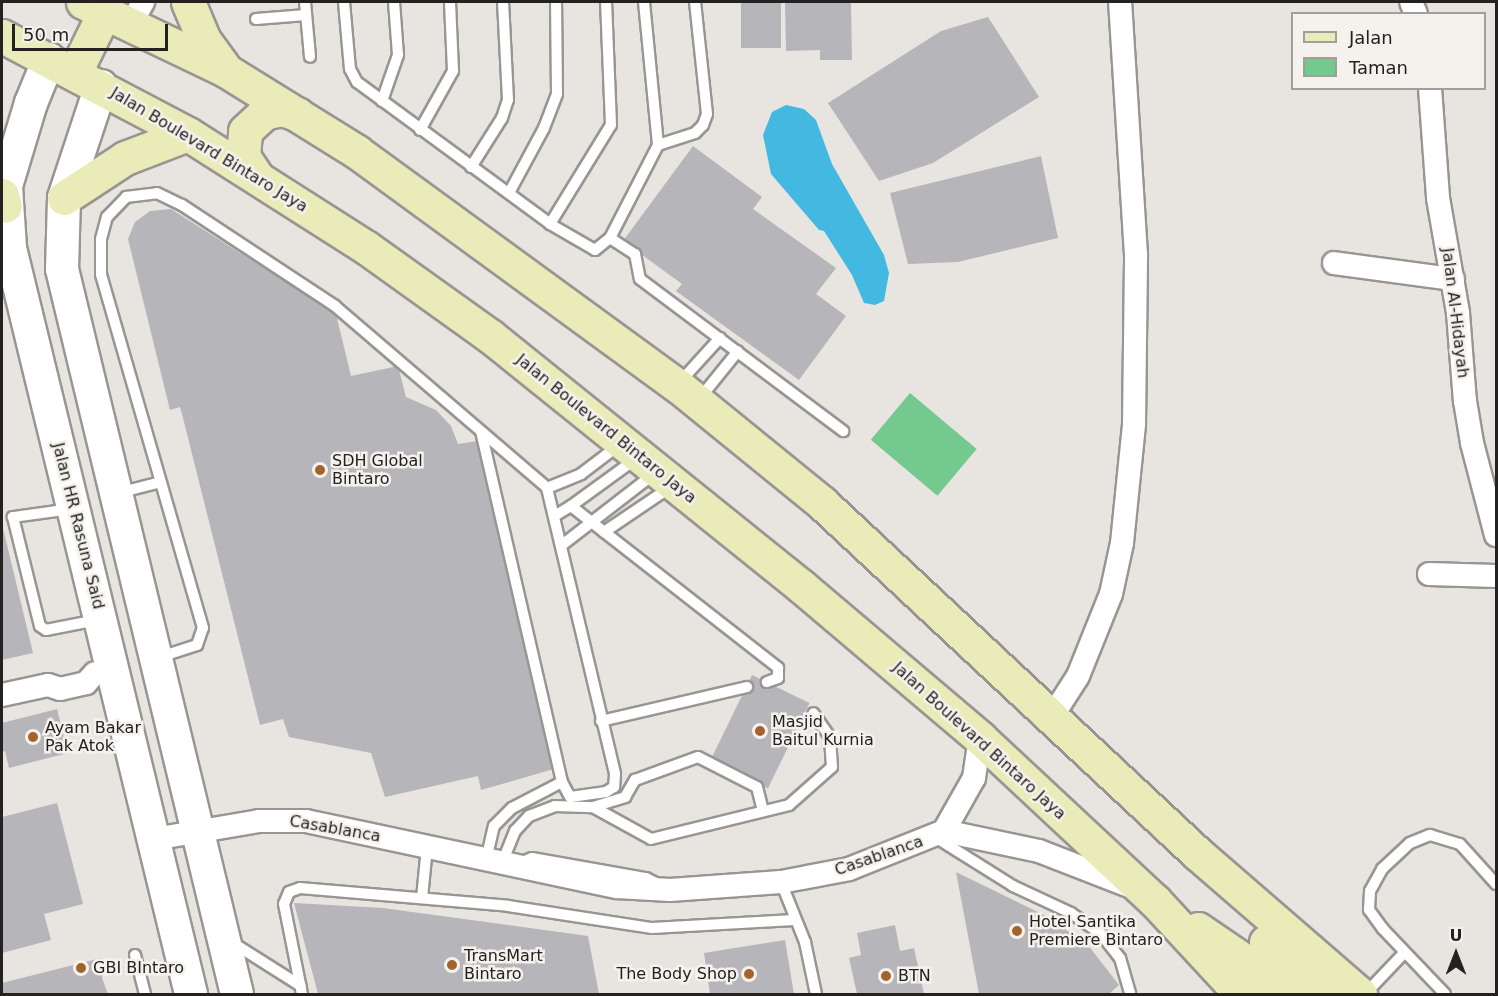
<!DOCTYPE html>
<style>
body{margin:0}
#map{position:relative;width:1498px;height:996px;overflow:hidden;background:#e8e5e1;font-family:"DejaVu Sans",sans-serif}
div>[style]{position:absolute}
.green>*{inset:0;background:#74c98f;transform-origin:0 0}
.water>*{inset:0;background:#43b9e2}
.building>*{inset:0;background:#b6b5b9;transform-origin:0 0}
.roads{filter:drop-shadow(2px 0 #989592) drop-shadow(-2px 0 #989592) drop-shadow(0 2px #989592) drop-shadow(0 -2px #989592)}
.lane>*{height:10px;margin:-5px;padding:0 5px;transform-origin:5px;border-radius:5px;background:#fff}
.street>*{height:22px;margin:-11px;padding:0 11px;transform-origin:11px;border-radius:11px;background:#fff}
.secondary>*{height:32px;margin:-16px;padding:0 16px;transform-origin:16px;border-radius:16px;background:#fff}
.primary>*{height:33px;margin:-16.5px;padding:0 16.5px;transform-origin:16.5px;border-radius:16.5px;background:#e9ebb8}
.dots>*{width:16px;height:16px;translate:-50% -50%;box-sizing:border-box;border:3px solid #f5f2ee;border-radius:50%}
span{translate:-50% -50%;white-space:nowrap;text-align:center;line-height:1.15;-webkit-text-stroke:5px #f5f2ee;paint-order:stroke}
.street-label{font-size:16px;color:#232220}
.poi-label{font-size:16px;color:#232220}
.left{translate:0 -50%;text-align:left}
.right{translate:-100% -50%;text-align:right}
.frame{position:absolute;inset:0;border:3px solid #232220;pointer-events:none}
.legend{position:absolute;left:1291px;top:12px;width:195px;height:78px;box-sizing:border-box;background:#f5f2ee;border:2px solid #a19f9c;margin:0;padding:8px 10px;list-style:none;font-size:18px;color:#232220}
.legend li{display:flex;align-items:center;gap:12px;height:30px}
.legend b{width:30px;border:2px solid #a19f9c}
.north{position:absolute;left:1426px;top:924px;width:60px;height:60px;-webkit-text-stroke:4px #f5f2ee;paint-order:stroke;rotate:0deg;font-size:16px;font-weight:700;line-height:24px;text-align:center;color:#232220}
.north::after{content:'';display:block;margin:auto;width:21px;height:27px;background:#232220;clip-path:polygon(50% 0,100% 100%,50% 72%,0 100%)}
.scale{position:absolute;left:12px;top:24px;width:156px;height:27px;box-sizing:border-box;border:3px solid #232220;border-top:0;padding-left:8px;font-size:18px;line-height:21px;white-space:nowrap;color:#232220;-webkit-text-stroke:4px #f5f2ee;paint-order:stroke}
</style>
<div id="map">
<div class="green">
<i style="left:910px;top:393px;width:87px;height:61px;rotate:40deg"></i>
</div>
<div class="water">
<i style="clip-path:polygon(786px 105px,804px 109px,816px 120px,832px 164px,884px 255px,889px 273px,884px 301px,875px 305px,864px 303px,852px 275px,824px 231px,819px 230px,771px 174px,763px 135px,772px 112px)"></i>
</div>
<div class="building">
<i style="left:741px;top:2px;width:40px;height:46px"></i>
<i style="clip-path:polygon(785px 2px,851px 2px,852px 60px,820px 60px,820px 50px,786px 51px)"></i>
<i style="clip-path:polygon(988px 17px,1039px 97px,933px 163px,879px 181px,828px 103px,941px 31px)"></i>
<i style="clip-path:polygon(693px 146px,762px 197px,753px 209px,836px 268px,816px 294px,846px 316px,799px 380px,676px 291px,682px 284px,623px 241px)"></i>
<i style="clip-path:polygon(1041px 156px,1058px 238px,958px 262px,908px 264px,890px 193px)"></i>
<i style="clip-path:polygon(171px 209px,336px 314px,351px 376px,398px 366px,406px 397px,436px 410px,451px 426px,458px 444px,477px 441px,554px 769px,481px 790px,478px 776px,385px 797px,371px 753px,289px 737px,283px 719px,260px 725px,182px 414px,180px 407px,170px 410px,128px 239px,135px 222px,150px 211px)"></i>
<i style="clip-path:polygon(2px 524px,33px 653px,2px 660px)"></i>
<i style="left:752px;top:675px;width:64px;height:95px;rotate:26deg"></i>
<i style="clip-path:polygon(57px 709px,68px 753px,9px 768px,5px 751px,2px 752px,2px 723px)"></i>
<i style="clip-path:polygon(57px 803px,83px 904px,44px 914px,51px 940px,2px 953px,2px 817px)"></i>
<i style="clip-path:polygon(956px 872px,1046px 916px,1088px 945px,1119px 985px,1109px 994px,979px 994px)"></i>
<i style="clip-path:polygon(294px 903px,383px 908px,588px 936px,599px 994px,318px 994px)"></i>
<i style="clip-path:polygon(895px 925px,900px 951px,914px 948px,924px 994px,857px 994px,849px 958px,861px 955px,857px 933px)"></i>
<i style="clip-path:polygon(785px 940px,794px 994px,710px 994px,704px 953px)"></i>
<i style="clip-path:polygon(101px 958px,102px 978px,108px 994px,2px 994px,2px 983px)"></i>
</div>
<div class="roads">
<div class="lane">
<i style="left:305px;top:2px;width:55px;rotate:84.8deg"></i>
<i style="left:344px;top:2px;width:67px;rotate:84.9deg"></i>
<i style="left:350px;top:69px;width:15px;rotate:62deg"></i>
<i style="left:357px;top:82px;width:240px;rotate:36.3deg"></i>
<i style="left:550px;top:224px;width:52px;rotate:30deg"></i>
<i style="left:595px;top:250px;width:19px;rotate:-39deg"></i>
<i style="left:610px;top:238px;width:105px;rotate:-62.7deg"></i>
<i style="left:658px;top:145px;width:39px;rotate:-18deg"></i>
<i style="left:695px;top:133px;width:11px;rotate:-45deg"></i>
<i style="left:703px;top:125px;width:12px;rotate:-70deg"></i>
<i style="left:707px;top:114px;width:113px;rotate:-96.1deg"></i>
<i style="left:644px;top:2px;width:144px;rotate:84.4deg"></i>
<i style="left:256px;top:19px;width:50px;rotate:-4.6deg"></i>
<i style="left:382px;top:101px;width:49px;rotate:-70.8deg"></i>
<i style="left:398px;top:55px;width:53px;rotate:-94.3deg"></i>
<i style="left:420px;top:130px;width:68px;rotate:-60.8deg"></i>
<i style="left:453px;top:71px;width:69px;rotate:-92.5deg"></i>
<i style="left:471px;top:167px;width:58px;rotate:-57.7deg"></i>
<i style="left:502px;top:118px;width:19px;rotate:-72deg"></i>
<i style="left:508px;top:100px;width:98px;rotate:-92.9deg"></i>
<i style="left:509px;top:193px;width:74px;rotate:-61.7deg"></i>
<i style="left:544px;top:128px;width:36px;rotate:-69deg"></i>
<i style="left:557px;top:94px;width:92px;rotate:-90.6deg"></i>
<i style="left:550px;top:224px;width:116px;rotate:-58.4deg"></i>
<i style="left:611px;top:125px;width:123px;rotate:-92.3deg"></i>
<i style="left:610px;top:238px;width:30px;rotate:33deg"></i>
<i style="left:635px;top:254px;width:25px;rotate:79deg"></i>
<i style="left:640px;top:279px;width:254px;rotate:36.8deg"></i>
<i style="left:679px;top:383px;width:61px;rotate:-47.7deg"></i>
<i style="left:700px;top:398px;width:60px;rotate:-51deg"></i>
<i style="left:547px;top:488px;width:37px;rotate:-22deg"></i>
<i style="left:581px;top:474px;width:48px;rotate:-37.3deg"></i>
<i style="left:118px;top:493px;width:44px;rotate:-14.3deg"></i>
<i style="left:571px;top:506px;width:82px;rotate:-36deg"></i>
<i style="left:71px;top:509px;width:59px;rotate:172.1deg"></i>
<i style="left:13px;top:517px;width:112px;rotate:76.1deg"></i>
<i style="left:40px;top:626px;width:7px;rotate:34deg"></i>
<i style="left:46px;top:630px;width:52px;rotate:-11.1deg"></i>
<i style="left:556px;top:515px;width:17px;rotate:-31deg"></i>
<i style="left:571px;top:506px;width:263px;rotate:38deg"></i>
<i style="left:778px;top:668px;width:10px;rotate:90deg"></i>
<i style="left:778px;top:678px;width:12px;rotate:160deg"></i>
<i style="left:604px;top:532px;width:82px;rotate:-34.1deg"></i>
<i style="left:562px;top:545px;width:116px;rotate:-37.7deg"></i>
<i style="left:157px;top:658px;width:42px;rotate:-18deg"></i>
<i style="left:197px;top:645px;width:18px;rotate:-71deg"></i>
<i style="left:203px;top:628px;width:368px;rotate:-106.1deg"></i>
<i style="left:101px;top:274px;width:35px;rotate:-90deg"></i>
<i style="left:101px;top:239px;width:23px;rotate:-75deg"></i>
<i style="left:107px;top:217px;width:28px;rotate:-46deg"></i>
<i style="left:126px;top:197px;width:31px;rotate:-7deg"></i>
<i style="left:157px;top:193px;width:28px;rotate:26deg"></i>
<i style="left:182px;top:205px;width:183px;rotate:33.4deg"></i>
<i style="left:335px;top:306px;width:279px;rotate:40.6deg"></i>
<i style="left:547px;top:488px;width:294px;rotate:76.6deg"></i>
<i style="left:615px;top:774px;width:13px;rotate:94deg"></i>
<i style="left:614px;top:787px;width:9px;rotate:148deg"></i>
<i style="left:606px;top:792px;width:36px;rotate:172deg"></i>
<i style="left:570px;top:797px;width:17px;rotate:-118deg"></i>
<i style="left:562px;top:782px;width:359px;rotate:-103deg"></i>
<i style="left:601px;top:721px;width:150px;rotate:-13.1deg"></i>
<i style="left:593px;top:807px;width:66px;rotate:28.9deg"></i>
<i style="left:651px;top:839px;width:142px;rotate:-13.8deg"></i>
<i style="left:789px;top:805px;width:57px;rotate:-41.5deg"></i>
<i style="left:832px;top:767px;width:30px;rotate:-94deg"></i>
<i style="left:830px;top:737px;width:29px;rotate:-125deg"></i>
<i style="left:935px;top:837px;width:92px;rotate:32.1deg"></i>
<i style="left:1013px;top:886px;width:64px;rotate:25deg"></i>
<i style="left:1071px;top:913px;width:37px;rotate:35deg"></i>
<i style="left:1101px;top:934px;width:31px;rotate:52deg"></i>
<i style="left:1120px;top:958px;width:37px;rotate:74deg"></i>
<i style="left:486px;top:860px;width:35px;rotate:-77deg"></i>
<i style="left:494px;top:826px;width:25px;rotate:-45deg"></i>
<i style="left:512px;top:808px;width:56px;rotate:-27.5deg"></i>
<i style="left:502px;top:863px;width:35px;rotate:-68deg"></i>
<i style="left:515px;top:831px;width:21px;rotate:-47deg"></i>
<i style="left:529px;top:816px;width:28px;rotate:-21deg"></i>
<i style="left:555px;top:806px;width:38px;rotate:2deg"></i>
<i style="left:593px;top:807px;width:34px;rotate:-17deg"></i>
<i style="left:625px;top:797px;width:20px;rotate:-60deg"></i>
<i style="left:635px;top:780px;width:67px;rotate:-20.1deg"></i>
<i style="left:698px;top:757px;width:66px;rotate:27deg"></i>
<i style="left:757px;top:787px;width:25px;rotate:76deg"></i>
<i style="left:520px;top:863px;width:13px;rotate:-23deg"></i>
<i style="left:532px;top:858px;width:116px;rotate:10deg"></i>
<i style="left:646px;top:878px;width:11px;rotate:27deg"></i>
<i style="left:781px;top:882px;width:65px;rotate:68.2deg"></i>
<i style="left:805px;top:942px;width:53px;rotate:78.1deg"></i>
<i style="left:422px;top:898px;width:51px;rotate:-84.4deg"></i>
<i style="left:233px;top:943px;width:80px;rotate:32.3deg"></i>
<i style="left:135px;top:955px;width:40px;rotate:75.6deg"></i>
<i style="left:302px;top:994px;width:92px;rotate:-101.3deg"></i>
<i style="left:284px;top:904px;width:13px;rotate:-67deg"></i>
<i style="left:289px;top:892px;width:12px;rotate:-20deg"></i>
<i style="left:300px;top:888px;width:209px;rotate:4.9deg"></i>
<i style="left:508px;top:906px;width:146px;rotate:8.7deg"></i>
<i style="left:652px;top:928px;width:142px;rotate:-3.2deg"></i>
<i style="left:1365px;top:994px;width:57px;rotate:-46.4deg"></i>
<i style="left:1445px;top:994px;width:90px;rotate:-133.6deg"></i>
<i style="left:1383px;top:929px;width:24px;rotate:-126deg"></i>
<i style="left:1369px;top:910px;width:19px;rotate:-87deg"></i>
<i style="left:1370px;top:891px;width:25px;rotate:-61deg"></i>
<i style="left:1382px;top:869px;width:38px;rotate:-43deg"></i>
<i style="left:1410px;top:843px;width:22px;rotate:-22deg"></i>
<i style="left:1430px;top:835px;width:31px;rotate:17deg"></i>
<i style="left:1460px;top:844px;width:54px;rotate:48deg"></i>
</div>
<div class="street">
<i style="left:1411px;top:2px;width:13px;rotate:67deg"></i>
<i style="left:132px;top:22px;width:23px;rotate:-61deg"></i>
<i style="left:1430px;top:88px;width:110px;rotate:85.8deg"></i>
<i style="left:1438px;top:198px;width:117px;rotate:80.1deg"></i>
<i style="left:1458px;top:313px;width:88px;rotate:85.5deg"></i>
<i style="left:1465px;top:401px;width:43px;rotate:80.5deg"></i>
<i style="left:1472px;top:443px;width:95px;rotate:75.4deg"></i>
<i style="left:1334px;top:263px;width:120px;rotate:7.7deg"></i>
<i style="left:1429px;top:574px;width:67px;rotate:1.7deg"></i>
<i style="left:2px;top:695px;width:47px;rotate:-12.3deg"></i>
<i style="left:48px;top:685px;width:13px;rotate:18deg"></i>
<i style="left:60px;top:689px;width:27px;rotate:-13deg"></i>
<i style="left:86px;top:683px;width:13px;rotate:-48deg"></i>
<i style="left:1053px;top:715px;width:46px;rotate:-57.3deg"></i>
<i style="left:1078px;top:676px;width:88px;rotate:-68.1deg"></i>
<i style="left:1111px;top:594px;width:52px;rotate:-77.8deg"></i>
<i style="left:1122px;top:543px;width:120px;rotate:-84.2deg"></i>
<i style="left:1134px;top:424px;width:169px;rotate:-89.3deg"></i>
<i style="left:1136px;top:255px;width:254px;rotate:-93.6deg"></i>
<i style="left:944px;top:831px;width:97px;rotate:11.9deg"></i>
<i style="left:1039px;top:851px;width:100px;rotate:21.2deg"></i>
<i style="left:154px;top:839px;width:107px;rotate:-9.7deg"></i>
<i style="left:259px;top:821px;width:47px"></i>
<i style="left:306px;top:821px;width:318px;rotate:12deg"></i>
<i style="left:617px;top:887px;width:53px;rotate:3.2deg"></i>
<i style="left:670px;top:890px;width:111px;rotate:-4.1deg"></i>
<i style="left:781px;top:882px;width:69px;rotate:-10.8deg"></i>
<i style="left:849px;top:869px;width:102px;rotate:-21.8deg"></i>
<i style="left:944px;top:831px;width:61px;rotate:-60.5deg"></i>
<i style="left:974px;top:778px;width:40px;rotate:-81.5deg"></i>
</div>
<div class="secondary">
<i style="left:49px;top:59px;width:48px;rotate:112.2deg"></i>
<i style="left:31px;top:103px;width:87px;rotate:106.8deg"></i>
<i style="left:6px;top:186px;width:62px;rotate:86.3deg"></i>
<i style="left:10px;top:248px;width:768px;rotate:76.36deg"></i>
<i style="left:101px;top:86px;width:118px;rotate:108.3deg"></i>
<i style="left:64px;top:198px;width:71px;rotate:91.6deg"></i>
<i style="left:62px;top:269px;width:746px;rotate:76.43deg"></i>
</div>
<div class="primary">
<i style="left:83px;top:2px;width:157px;rotate:25.6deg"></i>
<i style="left:225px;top:70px;width:155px;rotate:31.8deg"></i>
<i style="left:357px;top:152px;width:396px;rotate:36.1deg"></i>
<i style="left:677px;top:385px;width:187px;rotate:39.1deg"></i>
<i style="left:822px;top:503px;width:513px;rotate:43.03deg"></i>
<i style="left:1197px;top:853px;width:216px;rotate:40.9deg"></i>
<i style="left:188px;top:2px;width:41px;rotate:67.2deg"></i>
<i style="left:204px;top:40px;width:34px;rotate:54deg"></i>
<i style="left:2px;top:36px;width:210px;rotate:27.8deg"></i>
<i style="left:188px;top:134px;width:212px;rotate:32.5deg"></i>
<i style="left:367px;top:248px;width:151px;rotate:35.6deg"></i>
<i style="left:490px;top:336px;width:399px;rotate:38.8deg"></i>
<i style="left:801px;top:586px;width:235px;rotate:40.3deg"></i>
<i style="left:980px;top:738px;width:238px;rotate:43deg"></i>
<i style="left:1154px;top:900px;width:128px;rotate:47.2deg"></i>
<i style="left:75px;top:72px;width:68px;rotate:-63.8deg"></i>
<i style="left:257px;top:177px;width:25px;rotate:-124deg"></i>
<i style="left:243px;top:156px;width:25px;rotate:-85deg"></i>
<i style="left:245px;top:131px;width:26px;rotate:-43deg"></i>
<i style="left:264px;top:113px;width:17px;rotate:-13deg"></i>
<i style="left:281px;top:109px;width:17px;rotate:17deg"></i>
<i style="left:2px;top:195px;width:11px;rotate:75deg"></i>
<i style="left:64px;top:198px;width:73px;rotate:-33.3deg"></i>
<i style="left:125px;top:158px;width:67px;rotate:-20.9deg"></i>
<i style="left:1198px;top:929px;width:65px;rotate:34.4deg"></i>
<i style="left:1252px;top:966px;width:42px;rotate:42.1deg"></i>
<i style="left:1266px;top:942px;width:76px;rotate:43.4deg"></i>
</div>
</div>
<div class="dots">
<i style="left:320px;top:470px;background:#a3632d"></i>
<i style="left:760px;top:731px;background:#a3632d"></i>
<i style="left:33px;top:737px;background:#a3632d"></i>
<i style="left:1017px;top:931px;background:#a3632d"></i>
<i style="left:452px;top:965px;background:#a3632d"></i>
<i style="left:81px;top:968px;background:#a3632d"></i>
<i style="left:749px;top:974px;background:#a3632d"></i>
<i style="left:886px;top:976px;background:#a3632d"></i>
</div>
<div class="street-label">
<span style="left:209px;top:150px;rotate:31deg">Jalan Boulevard Bintaro Jaya</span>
<span style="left:1455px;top:313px;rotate:83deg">Jalan Al-Hidayah</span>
<span style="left:606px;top:429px;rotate:39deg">Jalan Boulevard Bintaro Jaya</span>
<span style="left:78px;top:526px;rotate:76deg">Jalan HR Rasuna Said</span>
<span style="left:979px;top:741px;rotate:42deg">Jalan Boulevard Bintaro Jaya</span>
<span style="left:335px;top:829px;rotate:10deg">Casablanca</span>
<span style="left:879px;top:856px;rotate:-19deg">Casablanca</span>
</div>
<div class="poi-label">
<span class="left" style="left:332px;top:470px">SDH Global<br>Bintaro</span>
<span class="left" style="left:772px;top:731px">Masjid<br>Baitul Kurnia</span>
<span class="left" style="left:45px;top:737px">Ayam Bakar<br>Pak Atok</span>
<span class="left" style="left:1029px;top:931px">Hotel Santika<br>Premiere Bintaro</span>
<span class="left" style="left:464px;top:965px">TransMart<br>Bintaro</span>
<span class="left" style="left:93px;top:968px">GBI BIntaro</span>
<span class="right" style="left:737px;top:974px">The Body Shop</span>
<span class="left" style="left:898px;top:976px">BTN</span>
</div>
<div class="frame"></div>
<ul class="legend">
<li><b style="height:8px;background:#e9ebb8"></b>Jalan</li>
<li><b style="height:16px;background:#74c98f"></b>Taman</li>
</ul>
<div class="north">U</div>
<div class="scale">50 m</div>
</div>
